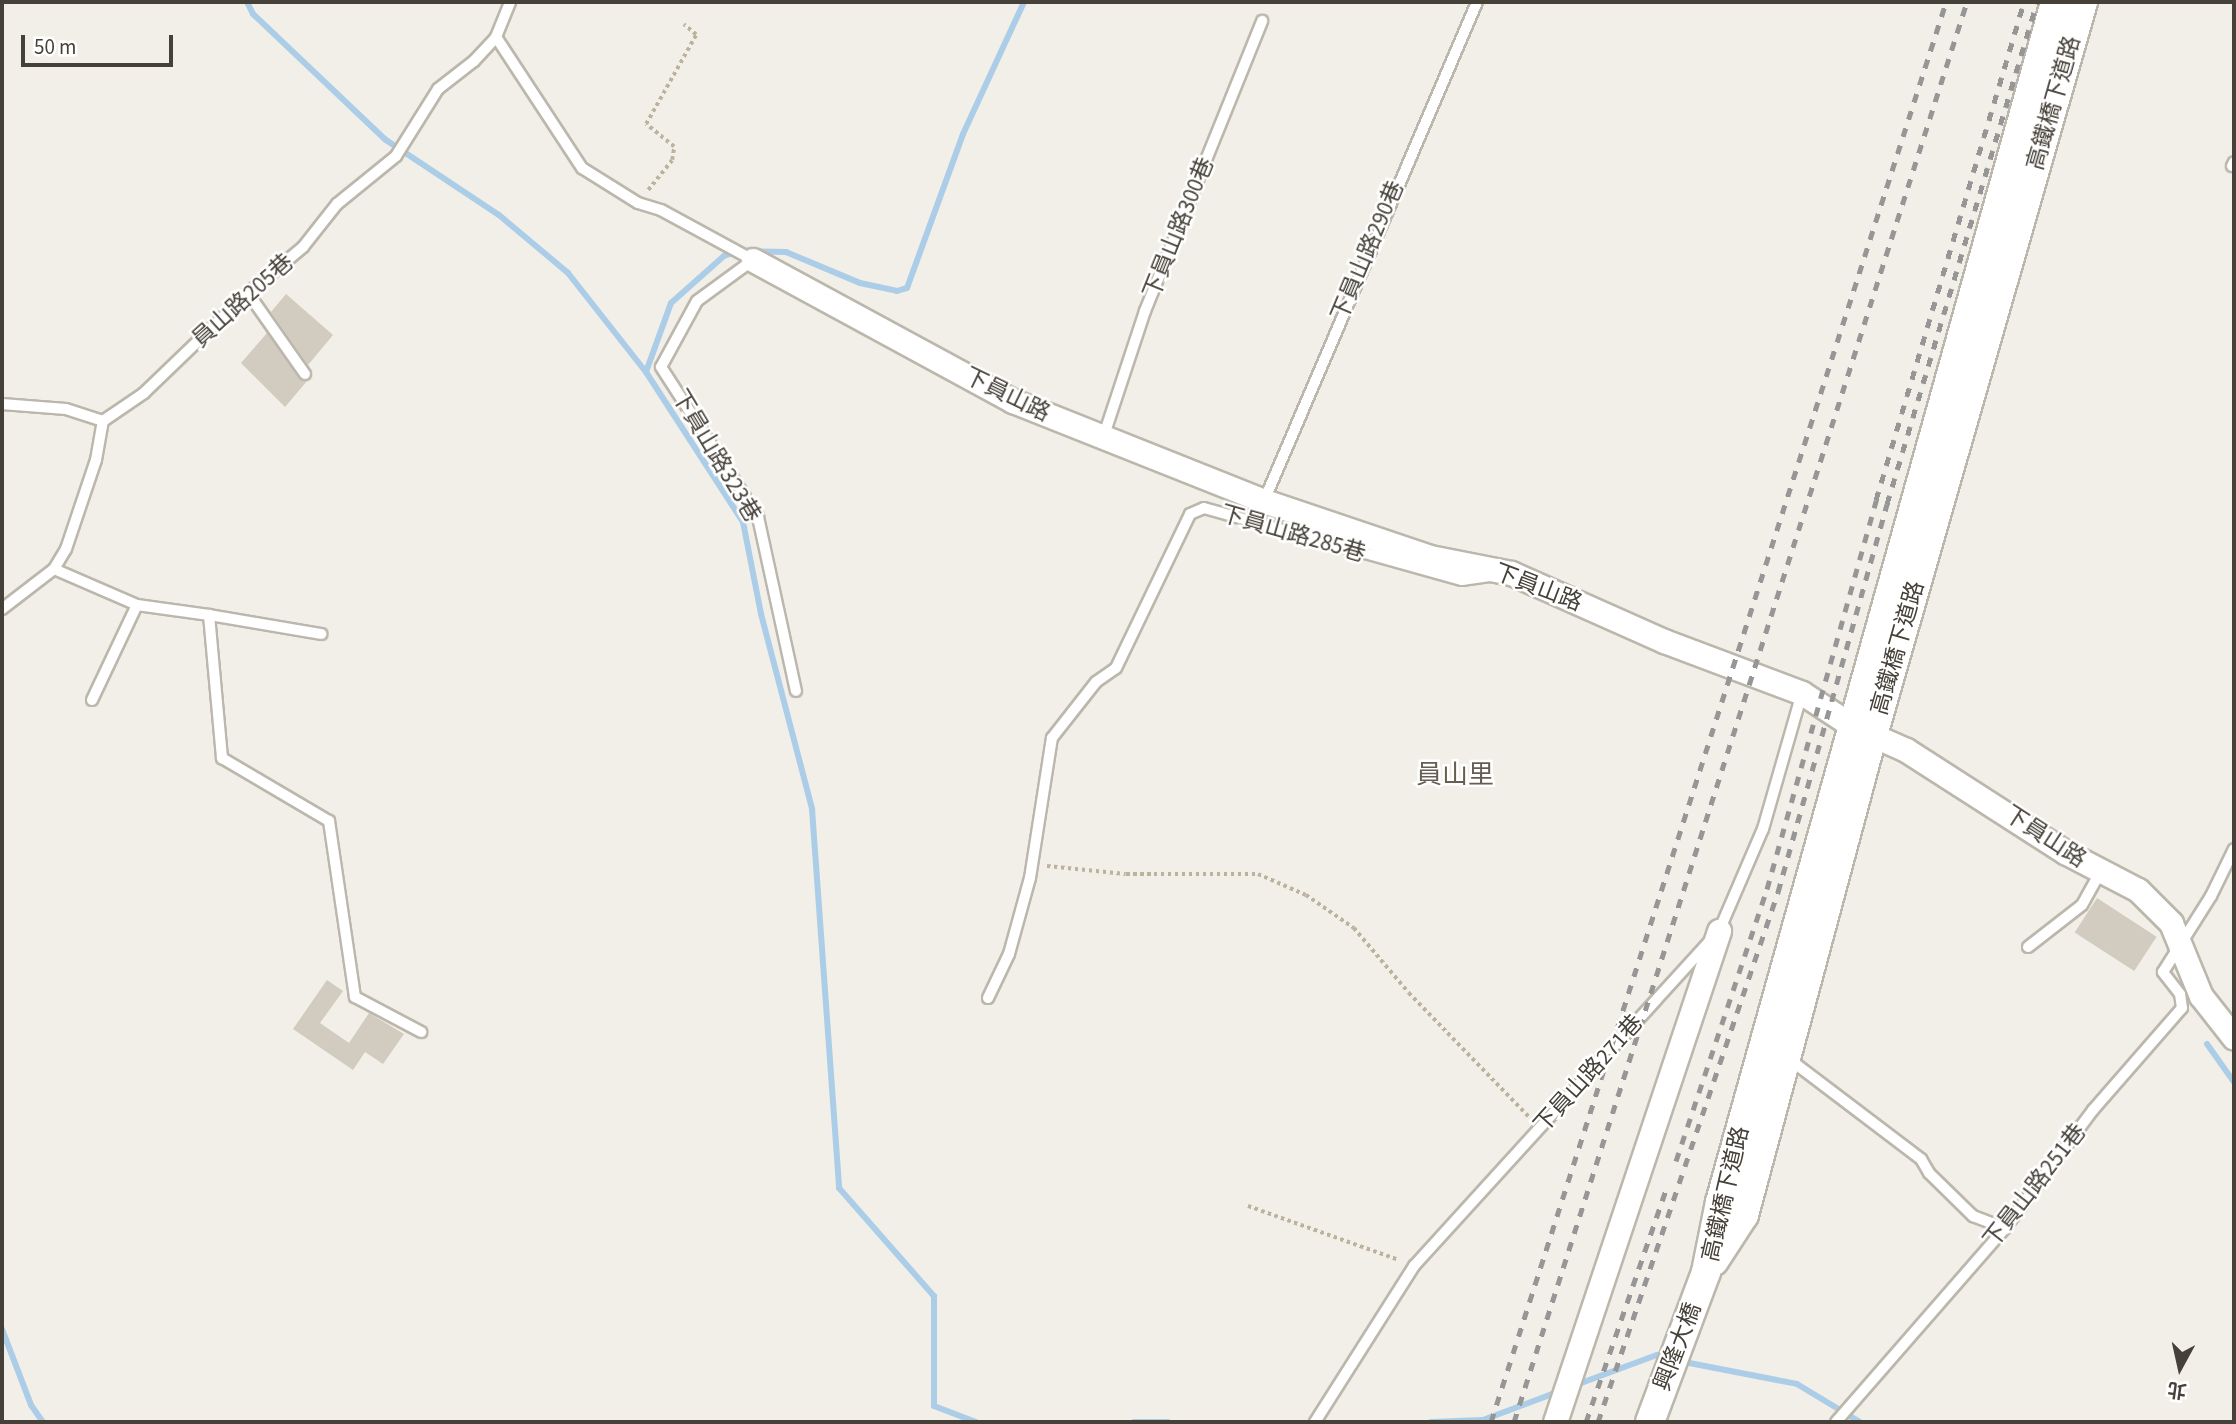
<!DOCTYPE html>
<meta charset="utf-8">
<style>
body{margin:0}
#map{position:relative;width:2236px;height:1424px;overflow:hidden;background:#f2efe8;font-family:"Source Sans 3","Noto Sans TC",sans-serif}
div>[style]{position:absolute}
.stream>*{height:6px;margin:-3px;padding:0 3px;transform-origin:3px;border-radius:3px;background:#accde7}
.building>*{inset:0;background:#d2cbbf;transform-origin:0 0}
.path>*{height:3.5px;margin-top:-1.75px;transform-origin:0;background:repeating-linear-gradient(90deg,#bcb39f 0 3.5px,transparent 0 7px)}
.roads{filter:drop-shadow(2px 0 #bcb7ac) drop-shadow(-2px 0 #bcb7ac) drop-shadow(0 2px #bcb7ac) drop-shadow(0 -2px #bcb7ac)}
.service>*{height:10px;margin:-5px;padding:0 5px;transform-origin:5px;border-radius:5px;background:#fff}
.minor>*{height:23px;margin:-11.5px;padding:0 11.5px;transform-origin:11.5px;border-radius:11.5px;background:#fff}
.tertiary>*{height:28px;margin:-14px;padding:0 14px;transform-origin:14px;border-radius:14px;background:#fff}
.rail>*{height:5px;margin-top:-2.5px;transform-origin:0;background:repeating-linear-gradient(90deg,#969696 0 9px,transparent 0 18px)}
span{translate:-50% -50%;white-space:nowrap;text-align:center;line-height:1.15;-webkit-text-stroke:5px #fff;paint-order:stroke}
.street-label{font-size:23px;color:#454038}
.quarter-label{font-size:26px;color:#665e50}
.frame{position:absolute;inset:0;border:4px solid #454038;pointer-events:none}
.north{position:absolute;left:2145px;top:1333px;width:70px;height:70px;-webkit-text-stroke:5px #fff;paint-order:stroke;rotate:188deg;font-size:19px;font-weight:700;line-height:28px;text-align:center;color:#454038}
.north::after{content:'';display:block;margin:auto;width:24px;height:32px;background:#454038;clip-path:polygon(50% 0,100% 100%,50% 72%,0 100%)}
.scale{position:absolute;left:21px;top:35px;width:152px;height:32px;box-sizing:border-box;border:4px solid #454038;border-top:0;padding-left:9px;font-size:21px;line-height:24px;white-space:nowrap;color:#454038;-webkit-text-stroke:5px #fff;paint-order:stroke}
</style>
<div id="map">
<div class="stream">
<i style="left:247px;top:2px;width:13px;rotate:63deg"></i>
<i style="left:253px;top:14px;width:183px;rotate:43.5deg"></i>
<i style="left:386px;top:140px;width:136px;rotate:33.6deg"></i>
<i style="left:499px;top:215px;width:90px;rotate:40deg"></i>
<i style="left:568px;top:273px;width:126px;rotate:51.8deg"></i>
<i style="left:646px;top:372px;width:179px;rotate:57.1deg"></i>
<i style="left:743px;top:522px;width:94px;rotate:78.9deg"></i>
<i style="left:761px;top:614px;width:202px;rotate:75.3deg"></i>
<i style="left:812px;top:809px;width:380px;rotate:85.9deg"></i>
<i style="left:839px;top:1188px;width:144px;rotate:48.7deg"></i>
<i style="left:934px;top:1296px;width:110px;rotate:90deg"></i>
<i style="left:934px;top:1406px;width:45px;rotate:20.9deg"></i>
<i style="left:646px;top:372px;width:73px;rotate:-70.1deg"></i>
<i style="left:671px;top:303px;width:71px;rotate:-41.6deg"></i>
<i style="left:724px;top:256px;width:15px;rotate:-20deg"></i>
<i style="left:738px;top:251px;width:48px;rotate:1.2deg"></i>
<i style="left:786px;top:252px;width:80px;rotate:22.7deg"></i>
<i style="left:860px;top:283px;width:38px;rotate:12deg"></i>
<i style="left:897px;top:291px;width:10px;rotate:-17deg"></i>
<i style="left:907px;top:288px;width:164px;rotate:-70deg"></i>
<i style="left:963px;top:134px;width:145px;rotate:-65.2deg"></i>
<i style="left:2207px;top:1044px;width:47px;rotate:54.6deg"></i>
<i style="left:2px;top:1329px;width:81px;rotate:69.1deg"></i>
<i style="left:31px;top:1405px;width:21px;rotate:55deg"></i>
<i style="left:1679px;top:1361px;width:120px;rotate:11deg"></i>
<i style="left:1797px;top:1384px;width:74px;rotate:31.1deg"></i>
<i style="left:1573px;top:1386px;width:90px;rotate:-20.3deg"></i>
<i style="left:1657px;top:1355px;width:8px;rotate:14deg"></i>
<i style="left:1134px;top:1422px;width:34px"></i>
<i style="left:1431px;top:1422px;width:52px;rotate:-2.2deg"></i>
<i style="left:1483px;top:1420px;width:82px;rotate:-20.6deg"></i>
</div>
<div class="building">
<i style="clip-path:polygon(286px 294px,333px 335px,308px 365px,271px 312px)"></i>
<i style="clip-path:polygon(267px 333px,299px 379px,307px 381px,285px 407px,241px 363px)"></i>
<i style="left:2097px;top:898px;width:71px;height:41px;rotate:33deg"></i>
<i style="clip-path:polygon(327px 980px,343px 991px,320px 1023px,349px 1043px,369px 1013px,404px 1034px,383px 1064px,365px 1052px,353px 1070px,293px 1029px)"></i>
</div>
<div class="path">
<i style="left:648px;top:190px;width:38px;rotate:-51deg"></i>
<i style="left:672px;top:160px;width:13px;rotate:-81deg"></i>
<i style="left:674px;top:147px;width:36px;rotate:-141deg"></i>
<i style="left:646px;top:124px;width:102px;rotate:-60.7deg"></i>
<i style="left:696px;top:35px;width:16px;rotate:-140deg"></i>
<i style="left:1047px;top:866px;width:79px;rotate:5.8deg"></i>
<i style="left:1126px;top:874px;width:132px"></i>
<i style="left:1258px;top:874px;width:52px;rotate:23.6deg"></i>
<i style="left:1306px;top:895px;width:58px;rotate:34.5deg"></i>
<i style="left:1354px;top:928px;width:85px;rotate:49.8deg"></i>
<i style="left:1409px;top:993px;width:173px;rotate:45.9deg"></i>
<i style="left:1248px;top:1206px;width:160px;rotate:19.7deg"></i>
</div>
<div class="roads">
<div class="service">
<i style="left:496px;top:37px;width:157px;rotate:56.7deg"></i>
<i style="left:582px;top:168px;width:66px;rotate:32deg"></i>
<i style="left:638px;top:203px;width:24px;rotate:17deg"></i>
<i style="left:661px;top:210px;width:105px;rotate:28.5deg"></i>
<i style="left:2232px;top:166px;width:4px;rotate:-63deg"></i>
<i style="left:753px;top:260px;width:69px;rotate:143.8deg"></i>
<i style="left:697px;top:301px;width:75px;rotate:118.6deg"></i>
<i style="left:661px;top:367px;width:179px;rotate:57.1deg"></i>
<i style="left:758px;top:517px;width:178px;rotate:77.7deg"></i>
<i style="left:248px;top:293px;width:99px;rotate:54.9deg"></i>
<i style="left:2px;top:404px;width:64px;rotate:4.5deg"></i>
<i style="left:66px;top:409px;width:39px;rotate:18deg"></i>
<i style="left:1103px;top:438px;width:134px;rotate:-71.7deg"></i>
<i style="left:1145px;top:311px;width:313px;rotate:-68deg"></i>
<i style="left:1264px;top:501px;width:543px;rotate:-66.88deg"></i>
<i style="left:54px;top:569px;width:90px;rotate:23.4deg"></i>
<i style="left:137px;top:605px;width:73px;rotate:7.9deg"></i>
<i style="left:209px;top:615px;width:144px;rotate:84.8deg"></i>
<i style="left:222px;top:758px;width:124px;rotate:30.5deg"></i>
<i style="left:329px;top:821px;width:178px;rotate:81.6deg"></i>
<i style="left:355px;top:997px;width:75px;rotate:27.9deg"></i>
<i style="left:2px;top:609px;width:66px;rotate:-37.6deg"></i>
<i style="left:54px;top:569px;width:23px;rotate:-59deg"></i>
<i style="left:66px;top:549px;width:94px;rotate:-71.4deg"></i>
<i style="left:96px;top:460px;width:40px;rotate:-80deg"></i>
<i style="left:103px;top:421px;width:50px;rotate:-34.3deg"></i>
<i style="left:144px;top:393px;width:144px;rotate:-43.9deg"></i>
<i style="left:248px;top:293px;width:72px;rotate:-39.9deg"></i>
<i style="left:303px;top:247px;width:55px;rotate:-51.7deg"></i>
<i style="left:337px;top:204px;width:76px;rotate:-39.1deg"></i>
<i style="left:396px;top:156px;width:79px;rotate:-57.9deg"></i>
<i style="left:438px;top:89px;width:46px;rotate:-37.9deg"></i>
<i style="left:474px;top:61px;width:33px;rotate:-47deg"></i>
<i style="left:496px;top:37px;width:38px;rotate:-68deg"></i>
<i style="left:209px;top:615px;width:114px;rotate:9.6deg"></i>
<i style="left:92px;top:700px;width:105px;rotate:-64.7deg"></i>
<i style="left:1719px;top:931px;width:111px;rotate:-66.7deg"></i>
<i style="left:1763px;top:829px;width:141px;rotate:-74deg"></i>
<i style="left:2028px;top:947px;width:68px;rotate:-37.9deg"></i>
<i style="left:2082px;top:905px;width:38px;rotate:-61deg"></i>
<i style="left:988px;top:998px;width:49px;rotate:-64.5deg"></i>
<i style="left:1009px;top:954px;width:79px;rotate:-74.6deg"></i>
<i style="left:1030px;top:878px;width:142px;rotate:-81.1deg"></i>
<i style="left:1052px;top:738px;width:71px;rotate:-51.8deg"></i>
<i style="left:1096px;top:682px;width:24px;rotate:-35deg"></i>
<i style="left:1116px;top:668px;width:171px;rotate:-64.3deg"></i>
<i style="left:1190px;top:514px;width:15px;rotate:-23deg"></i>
<i style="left:1204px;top:508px;width:268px;rotate:15.6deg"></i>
<i style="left:1462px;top:580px;width:28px;rotate:-8deg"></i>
<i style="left:1797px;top:1065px;width:156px;rotate:37.2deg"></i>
<i style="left:1921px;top:1159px;width:16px;rotate:60deg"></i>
<i style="left:1929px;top:1173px;width:62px;rotate:44.3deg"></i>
<i style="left:1973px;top:1216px;width:34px;rotate:21deg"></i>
<i style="left:1315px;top:1422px;width:185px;rotate:-57.6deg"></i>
<i style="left:1414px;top:1266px;width:437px;rotate:-47.7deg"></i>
<i style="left:1836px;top:1422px;width:257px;rotate:-48.9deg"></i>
<i style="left:2005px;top:1228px;width:147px;rotate:-53.3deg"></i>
<i style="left:2093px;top:1110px;width:135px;rotate:-48.9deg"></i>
<i style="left:2182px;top:1008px;width:14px;rotate:-98deg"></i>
<i style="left:2180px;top:994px;width:28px;rotate:-128deg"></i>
<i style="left:2163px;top:972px;width:90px;rotate:-57.7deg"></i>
<i style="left:2211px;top:896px;width:52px;rotate:-63.9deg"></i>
</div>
<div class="minor">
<i style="left:753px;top:260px;width:296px;rotate:28.5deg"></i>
<i style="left:1013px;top:401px;width:270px;rotate:21.7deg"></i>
<i style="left:1264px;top:501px;width:175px;rotate:18.6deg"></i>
<i style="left:1430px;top:557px;width:83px;rotate:11.2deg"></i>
<i style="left:1511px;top:573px;width:167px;rotate:24deg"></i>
<i style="left:1664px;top:641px;width:147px;rotate:20.6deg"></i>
<i style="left:1802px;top:693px;width:62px;rotate:33.2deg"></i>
<i style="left:1854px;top:727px;width:57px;rotate:23.9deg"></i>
<i style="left:1906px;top:750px;width:189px;rotate:32.7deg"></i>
<i style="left:2065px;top:852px;width:82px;rotate:27.5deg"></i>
<i style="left:2138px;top:890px;width:47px;rotate:45deg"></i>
<i style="left:2171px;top:923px;width:79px;rotate:67.7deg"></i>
<i style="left:2201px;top:996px;width:53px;rotate:51.8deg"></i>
<i style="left:1555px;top:1422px;width:518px;rotate:-71.53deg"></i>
</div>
<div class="tertiary">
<i style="left:1714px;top:1261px;width:55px;rotate:-56.9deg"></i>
<i style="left:1744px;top:1215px;width:497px;rotate:-75deg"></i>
<i style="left:1873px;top:735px;width:762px;rotate:-74.01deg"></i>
<i style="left:1650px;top:1422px;width:160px;rotate:-69.5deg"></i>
<i style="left:1706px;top:1272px;width:71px;rotate:-78.7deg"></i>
<i style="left:1720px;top:1202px;width:1246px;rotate:-74.4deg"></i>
</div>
</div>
<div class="rail">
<i style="left:1676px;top:1161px;width:287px;rotate:-71.5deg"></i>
<i style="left:1767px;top:889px;width:404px;rotate:-74.3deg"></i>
<i style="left:1876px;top:500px;width:520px;rotate:-73.45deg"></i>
<i style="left:1491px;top:1422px;width:1491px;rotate:-72.23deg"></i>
<i style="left:1514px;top:1422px;width:1491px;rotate:-72.31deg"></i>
<i style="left:1586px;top:1422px;width:249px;rotate:-71deg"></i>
<i style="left:1598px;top:1422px;width:560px;rotate:-71.24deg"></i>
<i style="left:1778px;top:892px;width:403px;rotate:-74.3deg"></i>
<i style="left:1887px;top:504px;width:524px;rotate:-73.36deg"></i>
</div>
<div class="street-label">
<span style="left:2054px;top:103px;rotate:-74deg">高鐵橋下道路</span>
<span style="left:1179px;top:228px;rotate:-68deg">下員山路300巷</span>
<span style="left:1368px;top:251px;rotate:-67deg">下員山路290巷</span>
<span style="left:243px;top:301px;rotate:-42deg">員山路205巷</span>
<span style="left:1007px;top:395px;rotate:26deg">下員山路</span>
<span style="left:716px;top:456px;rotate:59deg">下員山路323巷</span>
<span style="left:1293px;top:534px;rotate:16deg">下員山路285巷</span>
<span style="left:1538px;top:588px;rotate:21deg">下員山路</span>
<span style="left:1898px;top:648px;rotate:-74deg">高鐵橋下道路</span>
<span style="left:2045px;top:837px;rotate:33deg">下員山路</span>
<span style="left:1589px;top:1074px;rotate:-48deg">下員山路271巷</span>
<span style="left:2035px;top:1186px;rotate:-52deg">下員山路251巷</span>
<span style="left:1726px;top:1194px;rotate:-77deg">高鐵橋下道路</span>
<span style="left:1678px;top:1347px;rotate:-69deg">興隆大橋</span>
</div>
<div class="quarter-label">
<span style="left:1455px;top:775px">員山里</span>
</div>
<div class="frame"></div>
<div class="north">北</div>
<div class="scale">50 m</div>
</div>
